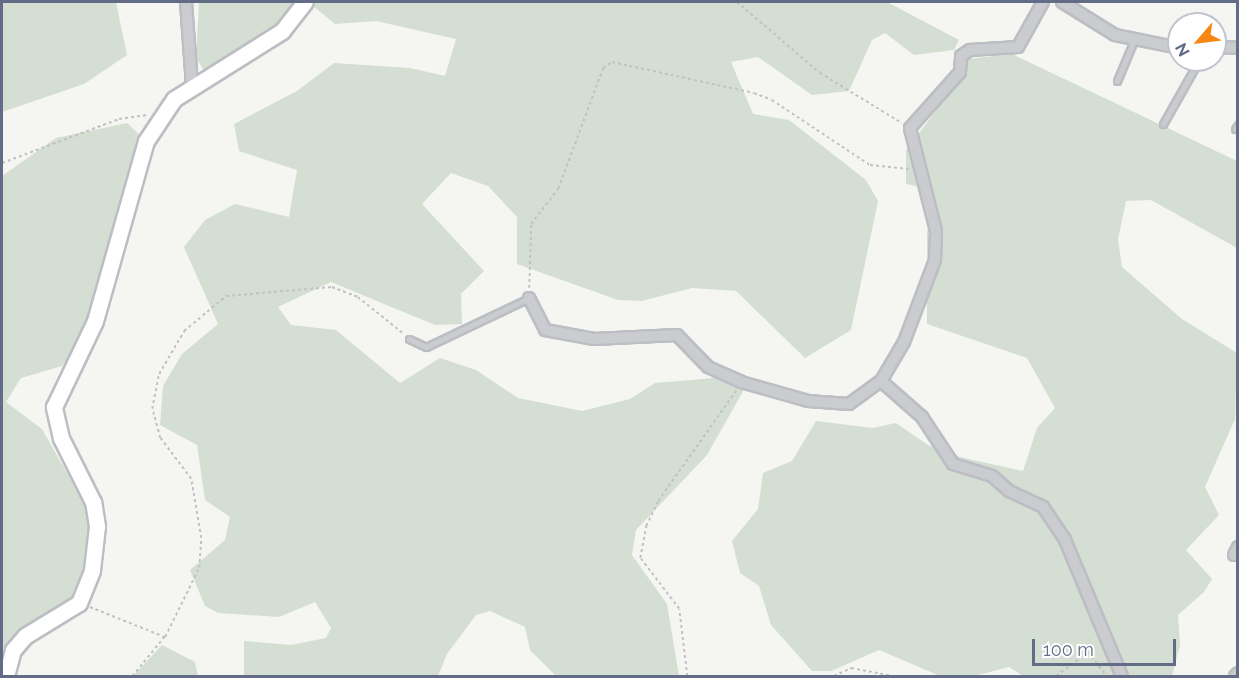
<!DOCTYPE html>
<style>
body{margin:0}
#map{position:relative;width:1239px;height:678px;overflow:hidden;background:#f5f6f2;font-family:Raleway,sans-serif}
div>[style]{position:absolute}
.green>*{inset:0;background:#d4ded2}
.path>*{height:1.5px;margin-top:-0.75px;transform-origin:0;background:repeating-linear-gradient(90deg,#c0c2c4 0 3px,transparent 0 6px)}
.roads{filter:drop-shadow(2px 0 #bcbec4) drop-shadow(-2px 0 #bcbec4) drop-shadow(0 2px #bcbec4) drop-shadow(0 -2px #bcbec4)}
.lane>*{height:5px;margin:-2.5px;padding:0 2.5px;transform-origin:2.5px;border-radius:2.5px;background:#caccd0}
.street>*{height:10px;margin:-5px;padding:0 5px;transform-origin:5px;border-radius:5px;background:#caccd0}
.secondary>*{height:15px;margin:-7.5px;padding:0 7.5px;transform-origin:7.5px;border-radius:7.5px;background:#fff}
span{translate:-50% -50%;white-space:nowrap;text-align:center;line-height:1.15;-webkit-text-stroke:6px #fff;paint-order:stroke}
.frame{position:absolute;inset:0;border:3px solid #626c86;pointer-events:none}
.north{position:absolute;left:1167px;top:12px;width:60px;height:60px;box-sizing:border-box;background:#fff;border:2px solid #c0c4cf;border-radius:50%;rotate:242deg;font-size:16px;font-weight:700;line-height:24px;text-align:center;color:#626c86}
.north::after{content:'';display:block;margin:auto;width:21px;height:27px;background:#f68712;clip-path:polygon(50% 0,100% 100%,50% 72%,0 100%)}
.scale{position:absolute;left:1032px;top:639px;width:144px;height:27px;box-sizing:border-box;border:3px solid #626c86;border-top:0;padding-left:8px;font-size:18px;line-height:21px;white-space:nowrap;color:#626c86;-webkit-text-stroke:4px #fff;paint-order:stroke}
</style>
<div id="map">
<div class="green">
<i style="clip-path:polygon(2px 2px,116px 2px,127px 55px,84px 84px,2px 112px)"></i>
<i style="clip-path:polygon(199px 2px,305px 2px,296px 19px,207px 75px,196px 58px)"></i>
<i style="clip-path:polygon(308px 2px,887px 2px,959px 40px,954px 50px,914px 55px,885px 33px,872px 40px,849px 91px,812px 95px,758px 57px,731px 62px,753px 114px,789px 120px,866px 180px,878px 201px,851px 330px,805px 358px,736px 291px,692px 288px,642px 301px,618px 300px,517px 264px,517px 217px,488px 186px,451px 173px,422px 204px,484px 271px,461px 294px,462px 324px,435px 325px,331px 282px,278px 307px,291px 325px,336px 330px,400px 383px,440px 358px,476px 370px,518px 398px,582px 411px,630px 399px,655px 383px,714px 378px,746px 386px,707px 455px,636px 530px,632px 555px,667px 604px,679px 676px,556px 676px,530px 650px,525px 627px,490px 611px,476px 615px,447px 654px,438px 676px,244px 676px,244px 641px,291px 645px,326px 638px,331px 628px,315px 602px,279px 617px,218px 613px,205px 606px,190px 570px,225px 540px,230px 517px,205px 500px,197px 445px,160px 425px,163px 386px,182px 354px,218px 324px,184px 247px,205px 220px,235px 204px,289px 217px,297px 170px,239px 151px,234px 124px,297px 91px,334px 63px,410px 68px,445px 76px,456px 39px,376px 21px,335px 24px)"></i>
<i style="clip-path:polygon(1012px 54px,1237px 161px,1237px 248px,1151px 200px,1126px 201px,1118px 239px,1122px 267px,1182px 319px,1237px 353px,1235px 419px,1205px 487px,1219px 515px,1186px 550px,1212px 579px,1204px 592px,1178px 615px,1180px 645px,1172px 676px,1023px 676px,1009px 667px,974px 676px,940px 676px,879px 650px,831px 671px,812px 671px,771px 625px,759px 586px,740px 573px,732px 541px,758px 509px,763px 473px,792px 461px,816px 421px,873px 428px,896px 423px,928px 445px,960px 457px,1023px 471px,1037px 428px,1055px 408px,1027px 358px,927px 324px,927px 233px,935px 202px,930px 189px,906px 184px,906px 150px,955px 86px,968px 59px)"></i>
<i style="clip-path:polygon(127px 123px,146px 141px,95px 321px,62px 366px,21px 378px,6px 402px,42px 429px,97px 526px,79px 603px,2px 649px,2px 176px,56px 138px)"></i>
<i style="clip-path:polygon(162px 645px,195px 662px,198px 676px,133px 676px)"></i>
</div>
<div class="path">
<i style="left:737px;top:2px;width:109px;rotate:40.5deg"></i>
<i style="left:820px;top:73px;width:96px;rotate:31.4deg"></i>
<i style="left:2px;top:163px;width:125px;rotate:-20.6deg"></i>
<i style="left:119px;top:119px;width:30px;rotate:-8deg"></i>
<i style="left:529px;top:288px;width:64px;rotate:-88.2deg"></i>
<i style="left:531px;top:224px;width:44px;rotate:-52.4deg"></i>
<i style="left:558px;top:189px;width:129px;rotate:-69.6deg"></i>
<i style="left:603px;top:68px;width:11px;rotate:-34deg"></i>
<i style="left:612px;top:62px;width:145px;rotate:12.3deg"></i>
<i style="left:754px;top:93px;width:19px;rotate:21deg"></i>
<i style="left:772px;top:100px;width:118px;rotate:33.6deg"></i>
<i style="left:870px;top:165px;width:39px;rotate:6deg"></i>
<i style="left:90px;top:607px;width:81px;rotate:21.8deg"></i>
<i style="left:165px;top:637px;width:50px;rotate:129.4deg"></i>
<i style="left:165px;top:637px;width:77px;rotate:-63.8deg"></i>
<i style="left:199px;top:568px;width:30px;rotate:-86deg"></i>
<i style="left:201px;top:538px;width:60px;rotate:-99.6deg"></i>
<i style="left:191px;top:479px;width:51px;rotate:-127.1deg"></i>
<i style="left:160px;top:438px;width:30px;rotate:-105deg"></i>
<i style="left:152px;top:409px;width:36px;rotate:-79deg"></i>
<i style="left:159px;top:374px;width:50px;rotate:-59.8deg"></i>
<i style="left:184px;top:331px;width:55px;rotate:-39.8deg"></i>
<i style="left:226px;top:296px;width:106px;rotate:-4.9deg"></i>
<i style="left:332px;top:287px;width:28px;rotate:21deg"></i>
<i style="left:358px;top:297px;width:59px;rotate:38.8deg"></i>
<i style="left:687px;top:676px;width:67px;rotate:-96.8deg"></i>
<i style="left:679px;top:609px;width:64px;rotate:-127.4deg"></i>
<i style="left:640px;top:558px;width:33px;rotate:-79deg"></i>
<i style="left:646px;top:526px;width:28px;rotate:-64deg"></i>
<i style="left:658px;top:501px;width:135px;rotate:-54.7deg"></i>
<i style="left:834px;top:676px;width:19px;rotate:-25deg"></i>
<i style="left:851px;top:668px;width:43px;rotate:10.8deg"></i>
<i style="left:1003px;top:676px;width:1px"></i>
<i style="left:1056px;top:676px;width:40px;rotate:-37deg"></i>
<i style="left:1088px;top:652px;width:31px;rotate:52deg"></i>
</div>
<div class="roads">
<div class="lane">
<i style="left:1117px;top:81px;width:47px;rotate:-67.3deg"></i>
<i style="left:1163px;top:124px;width:73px;rotate:-60.6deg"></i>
<i style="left:1235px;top:129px;width:5px;rotate:-53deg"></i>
<i style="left:409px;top:339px;width:19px;rotate:25deg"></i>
<i style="left:426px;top:347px;width:114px;rotate:-25.4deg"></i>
</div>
<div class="street">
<i style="left:186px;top:2px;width:83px;rotate:85.9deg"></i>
<i style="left:1062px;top:2px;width:62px;rotate:31.9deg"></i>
<i style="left:1115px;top:35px;width:65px;rotate:11.5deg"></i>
<i style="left:1215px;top:47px;width:23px;rotate:2deg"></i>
<i style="left:529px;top:298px;width:36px;rotate:63deg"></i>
<i style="left:545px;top:330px;width:50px;rotate:10.4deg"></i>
<i style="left:594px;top:339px;width:83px;rotate:-2.8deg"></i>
<i style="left:677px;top:335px;width:45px;rotate:45.9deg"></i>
<i style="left:708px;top:367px;width:36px;rotate:24deg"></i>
<i style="left:741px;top:382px;width:70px;rotate:15.8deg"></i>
<i style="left:808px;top:401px;width:41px;rotate:4.2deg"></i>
<i style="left:849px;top:404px;width:39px;rotate:-36deg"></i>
<i style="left:881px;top:381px;width:45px;rotate:-59.5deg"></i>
<i style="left:904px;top:342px;width:88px;rotate:-69.3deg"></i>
<i style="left:935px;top:260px;width:29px;rotate:-88deg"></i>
<i style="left:936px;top:231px;width:106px;rotate:-104.2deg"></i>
<i style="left:910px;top:128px;width:75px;rotate:-48.2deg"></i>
<i style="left:960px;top:72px;width:16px;rotate:-86deg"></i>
<i style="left:961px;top:56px;width:11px;rotate:-34deg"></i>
<i style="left:970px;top:50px;width:48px;rotate:-3.6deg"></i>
<i style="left:1018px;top:47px;width:51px;rotate:-60.9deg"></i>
<i style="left:881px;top:381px;width:55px;rotate:41.3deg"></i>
<i style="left:922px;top:417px;width:56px;rotate:56.6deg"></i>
<i style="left:953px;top:464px;width:41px;rotate:17.1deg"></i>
<i style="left:992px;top:476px;width:23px;rotate:41deg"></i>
<i style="left:1009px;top:491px;width:38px;rotate:25deg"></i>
<i style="left:1043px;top:507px;width:40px;rotate:56deg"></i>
<i style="left:1065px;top:540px;width:147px;rotate:67.3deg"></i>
<i style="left:1234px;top:555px;width:9px;rotate:-63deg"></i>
<i style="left:1235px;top:676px;width:4px;rotate:-45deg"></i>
</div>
<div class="secondary">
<i style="left:6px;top:676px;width:27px;rotate:-75deg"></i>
<i style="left:13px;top:650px;width:18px;rotate:-49deg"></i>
<i style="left:25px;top:636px;width:63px;rotate:-31.4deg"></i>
<i style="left:79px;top:603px;width:35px;rotate:-68deg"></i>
<i style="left:92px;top:570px;width:44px;rotate:-83.5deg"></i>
<i style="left:97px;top:526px;width:24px;rotate:-99deg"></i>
<i style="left:93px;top:502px;width:72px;rotate:-116.6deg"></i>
<i style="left:61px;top:438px;width:32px;rotate:-103deg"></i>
<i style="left:54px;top:407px;width:95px;rotate:-64.5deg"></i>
<i style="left:95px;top:321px;width:187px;rotate:-74.2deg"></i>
<i style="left:146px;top:141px;width:50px;rotate:-56.3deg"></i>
<i style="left:174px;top:99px;width:128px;rotate:-32.2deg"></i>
<i style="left:282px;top:31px;width:37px;rotate:-52deg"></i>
</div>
</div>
<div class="frame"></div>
<div class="north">N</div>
<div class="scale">100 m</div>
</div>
